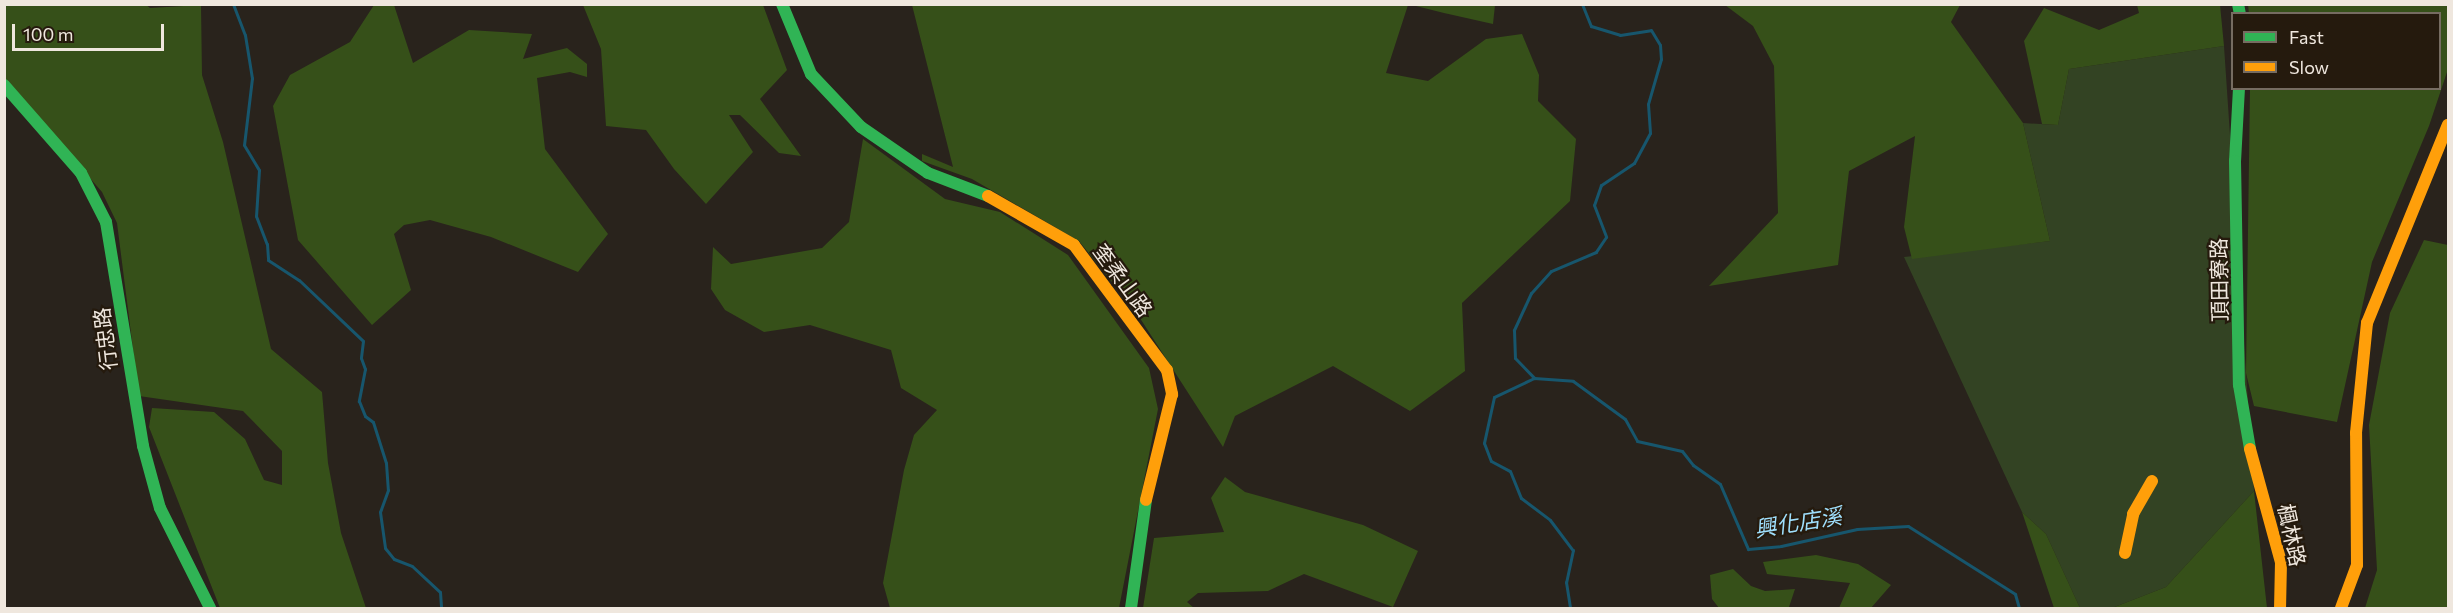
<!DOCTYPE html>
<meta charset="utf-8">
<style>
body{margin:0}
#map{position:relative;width:2453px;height:613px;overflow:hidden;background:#29231c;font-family:Commissioner,"Noto Sans TC",sans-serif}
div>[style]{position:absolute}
.green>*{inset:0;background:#334323}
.forest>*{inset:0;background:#365019}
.stream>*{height:3px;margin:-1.5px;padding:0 1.5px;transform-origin:1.5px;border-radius:1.5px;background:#17566d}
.fast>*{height:12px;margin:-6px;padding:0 6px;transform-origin:6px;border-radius:6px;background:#30b455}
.slow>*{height:12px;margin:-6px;padding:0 6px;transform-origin:6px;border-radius:6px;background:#ff9f0a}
span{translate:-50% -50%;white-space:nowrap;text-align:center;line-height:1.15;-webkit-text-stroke:4.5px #251a0d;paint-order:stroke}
.street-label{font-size:21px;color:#efe7de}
.water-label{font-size:22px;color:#9fdffd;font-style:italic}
.frame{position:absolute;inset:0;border:6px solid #efe7de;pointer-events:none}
.legend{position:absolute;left:2231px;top:12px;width:210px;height:78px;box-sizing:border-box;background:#251a0d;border:2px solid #766c61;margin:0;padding:8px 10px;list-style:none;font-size:18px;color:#efe7de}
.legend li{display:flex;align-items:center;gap:12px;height:30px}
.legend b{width:30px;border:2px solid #766c61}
.scale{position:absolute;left:12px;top:24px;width:152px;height:27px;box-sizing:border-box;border:3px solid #efe7de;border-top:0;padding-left:8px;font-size:18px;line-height:21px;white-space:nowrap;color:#efe7de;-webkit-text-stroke:4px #251a0d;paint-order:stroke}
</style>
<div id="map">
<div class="green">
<i style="clip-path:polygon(2224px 46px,2254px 491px,2166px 587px,2112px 608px,2080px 608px,2046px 534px,2022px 512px,1904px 257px,2050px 241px,2023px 123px,2058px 125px,2069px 69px)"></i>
</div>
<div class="forest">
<i style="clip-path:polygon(145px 4px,150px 8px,201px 5px,202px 75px,223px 142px,271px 349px,322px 392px,328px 463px,341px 533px,366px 608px,220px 608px,149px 427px,152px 408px,214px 412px,245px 439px,264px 480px,282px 485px,282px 451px,243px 411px,139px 396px,117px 223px,102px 192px,5px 80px,4px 5px)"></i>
<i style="clip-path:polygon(374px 5px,394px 5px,413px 63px,469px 30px,532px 34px,523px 59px,567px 48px,587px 64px,587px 77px,570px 72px,537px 78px,545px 149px,608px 234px,578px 272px,491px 237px,430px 220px,404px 225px,394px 234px,411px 290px,372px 325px,298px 240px,273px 106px,290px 75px,350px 42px)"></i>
<i style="clip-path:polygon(583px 5px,763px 5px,787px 70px,760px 99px,801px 156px,779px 153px,740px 115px,729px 115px,753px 152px,706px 204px,674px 169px,646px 130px,606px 126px,601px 49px)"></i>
<i style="clip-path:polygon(912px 5px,1408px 5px,1386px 73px,1428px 81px,1486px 39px,1522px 34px,1539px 75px,1538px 101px,1576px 139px,1570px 201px,1462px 303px,1465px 371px,1410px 411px,1333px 366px,1235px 416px,1223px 447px,1136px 312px,1079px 241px,972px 179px,922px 161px,922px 154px,953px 167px)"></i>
<i style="clip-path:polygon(1412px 5px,1495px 5px,1493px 24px,1444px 13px)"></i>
<i style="clip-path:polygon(1725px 5px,1960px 5px,1951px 22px,2023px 123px,2050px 241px,1912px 259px,1904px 227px,1915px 136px,1849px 171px,1838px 265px,1709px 286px,1778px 213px,1774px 66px,1753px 26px)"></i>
<i style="clip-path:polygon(2220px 5px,2224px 46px,2069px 69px,2058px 125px,2042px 124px,2024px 41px,2044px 8px,2099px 30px,2139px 13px,2137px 5px)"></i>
<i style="clip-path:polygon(2248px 5px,2448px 5px,2448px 69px,2429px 126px,2372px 262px,2337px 422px,2254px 406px,2246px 373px,2250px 89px,2440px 88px,2440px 14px,2249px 14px)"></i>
<i style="clip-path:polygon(863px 139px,945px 199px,1000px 212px,1068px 255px,1149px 368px,1158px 409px,1119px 608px,890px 608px,883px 583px,904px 470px,914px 435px,937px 410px,901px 388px,891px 350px,810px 325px,764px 332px,725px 310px,711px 289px,713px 247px,731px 264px,822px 248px,849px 222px)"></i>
<i style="clip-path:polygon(2424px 240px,2448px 245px,2448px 608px,2365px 608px,2377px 570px,2369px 425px,2390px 313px)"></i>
<i style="clip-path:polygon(1225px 477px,1245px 492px,1363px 525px,1418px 551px,1393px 607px,1304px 574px,1268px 591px,1198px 593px,1187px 602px,1194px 608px,1143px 608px,1154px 538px,1224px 532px,1211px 498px)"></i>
<i style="clip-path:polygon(2254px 491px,2267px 608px,2112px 608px,2166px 587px)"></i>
<i style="clip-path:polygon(2022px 512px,2046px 534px,2080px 608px,2054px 608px)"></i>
<i style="clip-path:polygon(1816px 555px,1858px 564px,1891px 585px,1871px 608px,1839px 608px,1850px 583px,1767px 574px,1763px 562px)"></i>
<i style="clip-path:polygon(1733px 569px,1751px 586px,1765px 591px,1795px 589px,1789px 607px,1719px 608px,1712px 599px,1710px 575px)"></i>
</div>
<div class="stream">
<i style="left:233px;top:4px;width:33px;rotate:69deg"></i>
<i style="left:245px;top:35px;width:44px;rotate:80.8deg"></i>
<i style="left:252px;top:78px;width:67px;rotate:96.8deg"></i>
<i style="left:244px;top:145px;width:29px;rotate:59deg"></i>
<i style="left:259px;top:170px;width:46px;rotate:93.7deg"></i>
<i style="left:256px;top:216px;width:30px;rotate:69deg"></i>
<i style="left:267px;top:244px;width:16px;rotate:86deg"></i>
<i style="left:268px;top:260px;width:37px;rotate:33deg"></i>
<i style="left:299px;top:280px;width:88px;rotate:43.6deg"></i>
<i style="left:363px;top:341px;width:17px;rotate:97deg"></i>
<i style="left:361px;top:358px;width:12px;rotate:70deg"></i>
<i style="left:365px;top:369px;width:33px;rotate:101deg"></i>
<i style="left:359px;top:401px;width:16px;rotate:68deg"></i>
<i style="left:365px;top:416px;width:10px;rotate:37deg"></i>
<i style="left:373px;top:422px;width:43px;rotate:72.4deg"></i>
<i style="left:386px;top:463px;width:27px;rotate:86deg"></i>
<i style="left:388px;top:490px;width:23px;rotate:110deg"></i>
<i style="left:380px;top:512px;width:36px;rotate:82deg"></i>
<i style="left:385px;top:548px;width:14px;rotate:51deg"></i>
<i style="left:394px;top:559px;width:19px;rotate:21deg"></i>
<i style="left:412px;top:566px;width:38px;rotate:43deg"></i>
<i style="left:440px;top:592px;width:16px;rotate:86deg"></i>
<i style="left:1582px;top:4px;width:24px;rotate:68deg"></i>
<i style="left:1591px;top:26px;width:30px;rotate:17deg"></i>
<i style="left:1620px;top:35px;width:31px;rotate:-9deg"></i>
<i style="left:1651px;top:30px;width:17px;rotate:59deg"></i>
<i style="left:1660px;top:45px;width:14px;rotate:86deg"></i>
<i style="left:1661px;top:59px;width:47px;rotate:106.1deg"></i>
<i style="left:1648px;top:104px;width:29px;rotate:86deg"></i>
<i style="left:1650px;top:133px;width:34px;rotate:118deg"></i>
<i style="left:1634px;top:163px;width:40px;rotate:146deg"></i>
<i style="left:1601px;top:185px;width:21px;rotate:109deg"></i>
<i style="left:1594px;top:205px;width:34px;rotate:69deg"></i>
<i style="left:1606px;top:237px;width:18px;rotate:124deg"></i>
<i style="left:1596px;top:252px;width:49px;rotate:157.1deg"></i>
<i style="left:1551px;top:271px;width:30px;rotate:132deg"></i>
<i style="left:1531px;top:293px;width:41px;rotate:114.7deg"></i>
<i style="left:1514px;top:330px;width:28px;rotate:88deg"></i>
<i style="left:1515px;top:358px;width:28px;rotate:46deg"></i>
<i style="left:1534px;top:378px;width:39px;rotate:4deg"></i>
<i style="left:1573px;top:381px;width:64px;rotate:36.2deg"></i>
<i style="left:1625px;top:419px;width:25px;rotate:61deg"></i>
<i style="left:1637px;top:441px;width:46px;rotate:12.5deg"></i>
<i style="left:1682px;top:451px;width:18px;rotate:52deg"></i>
<i style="left:1693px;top:465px;width:33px;rotate:35deg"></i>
<i style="left:1720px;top:484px;width:71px;rotate:66.7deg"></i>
<i style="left:1748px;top:549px;width:33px;rotate:-5deg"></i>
<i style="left:1781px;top:546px;width:78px;rotate:-12.6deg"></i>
<i style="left:1857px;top:529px;width:51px;rotate:-3.4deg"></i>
<i style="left:1908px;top:526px;width:127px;rotate:32.4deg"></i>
<i style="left:2015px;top:594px;width:15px;rotate:74deg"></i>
<i style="left:1534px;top:378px;width:44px;rotate:154.6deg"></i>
<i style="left:1494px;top:397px;width:47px;rotate:102.3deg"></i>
<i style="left:1484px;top:443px;width:19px;rotate:69deg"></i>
<i style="left:1491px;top:461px;width:21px;rotate:28deg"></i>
<i style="left:1510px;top:471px;width:29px;rotate:68deg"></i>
<i style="left:1521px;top:498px;width:36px;rotate:37deg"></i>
<i style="left:1550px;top:520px;width:38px;rotate:53deg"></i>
<i style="left:1573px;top:550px;width:33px;rotate:102deg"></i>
<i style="left:1566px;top:582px;width:26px;rotate:81deg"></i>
</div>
<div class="fast">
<i style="left:782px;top:4px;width:76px;rotate:67.5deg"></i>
<i style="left:811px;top:74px;width:73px;rotate:46.7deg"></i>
<i style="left:861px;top:127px;width:81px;rotate:34.5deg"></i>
<i style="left:928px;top:173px;width:64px;rotate:21deg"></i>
<i style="left:2238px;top:4px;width:10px;rotate:79deg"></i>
<i style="left:4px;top:85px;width:117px;rotate:48.8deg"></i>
<i style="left:81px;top:173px;width:55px;rotate:63deg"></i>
<i style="left:106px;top:222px;width:227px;rotate:80.6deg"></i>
<i style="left:143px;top:446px;width:64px;rotate:74.7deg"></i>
<i style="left:160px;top:508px;width:112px;rotate:63.4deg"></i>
<i style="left:2239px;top:88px;width:73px;rotate:93.1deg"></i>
<i style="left:2235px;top:161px;width:224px;rotate:89deg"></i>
<i style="left:2239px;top:385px;width:65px;rotate:80.2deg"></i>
<i style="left:1131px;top:608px;width:109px;rotate:-82.1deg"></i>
</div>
<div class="slow">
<i style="left:988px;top:196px;width:99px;rotate:29.7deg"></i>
<i style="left:1074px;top:245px;width:156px;rotate:53.4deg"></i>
<i style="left:1167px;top:370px;width:25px;rotate:78deg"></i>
<i style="left:1172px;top:394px;width:109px;rotate:103.8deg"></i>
<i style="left:2250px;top:449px;width:117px;rotate:74.7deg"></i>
<i style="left:2281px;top:562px;width:46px;rotate:91.2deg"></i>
<i style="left:2125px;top:553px;width:40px;rotate:-78deg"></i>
<i style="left:2133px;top:514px;width:38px;rotate:-60deg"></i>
<i style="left:2341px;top:608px;width:46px;rotate:-69.6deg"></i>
<i style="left:2357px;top:565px;width:132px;rotate:-90.4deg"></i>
<i style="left:2356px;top:433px;width:111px;rotate:-84.3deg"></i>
<i style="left:2367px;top:323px;width:214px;rotate:-67.8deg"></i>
</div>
<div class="street-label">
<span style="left:1123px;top:280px;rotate:54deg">奎柔山路</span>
<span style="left:2219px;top:280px;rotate:-91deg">頂田寮路</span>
<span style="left:105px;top:339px;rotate:-97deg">行忠路</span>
<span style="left:2292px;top:535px;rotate:78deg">楓林路</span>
</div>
<div class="water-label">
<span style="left:1798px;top:522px;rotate:-9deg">興化店溪</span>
</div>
<div class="frame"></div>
<ul class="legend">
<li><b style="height:8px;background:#30b455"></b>Fast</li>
<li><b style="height:8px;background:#ff9f0a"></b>Slow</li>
</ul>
<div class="scale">100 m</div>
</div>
